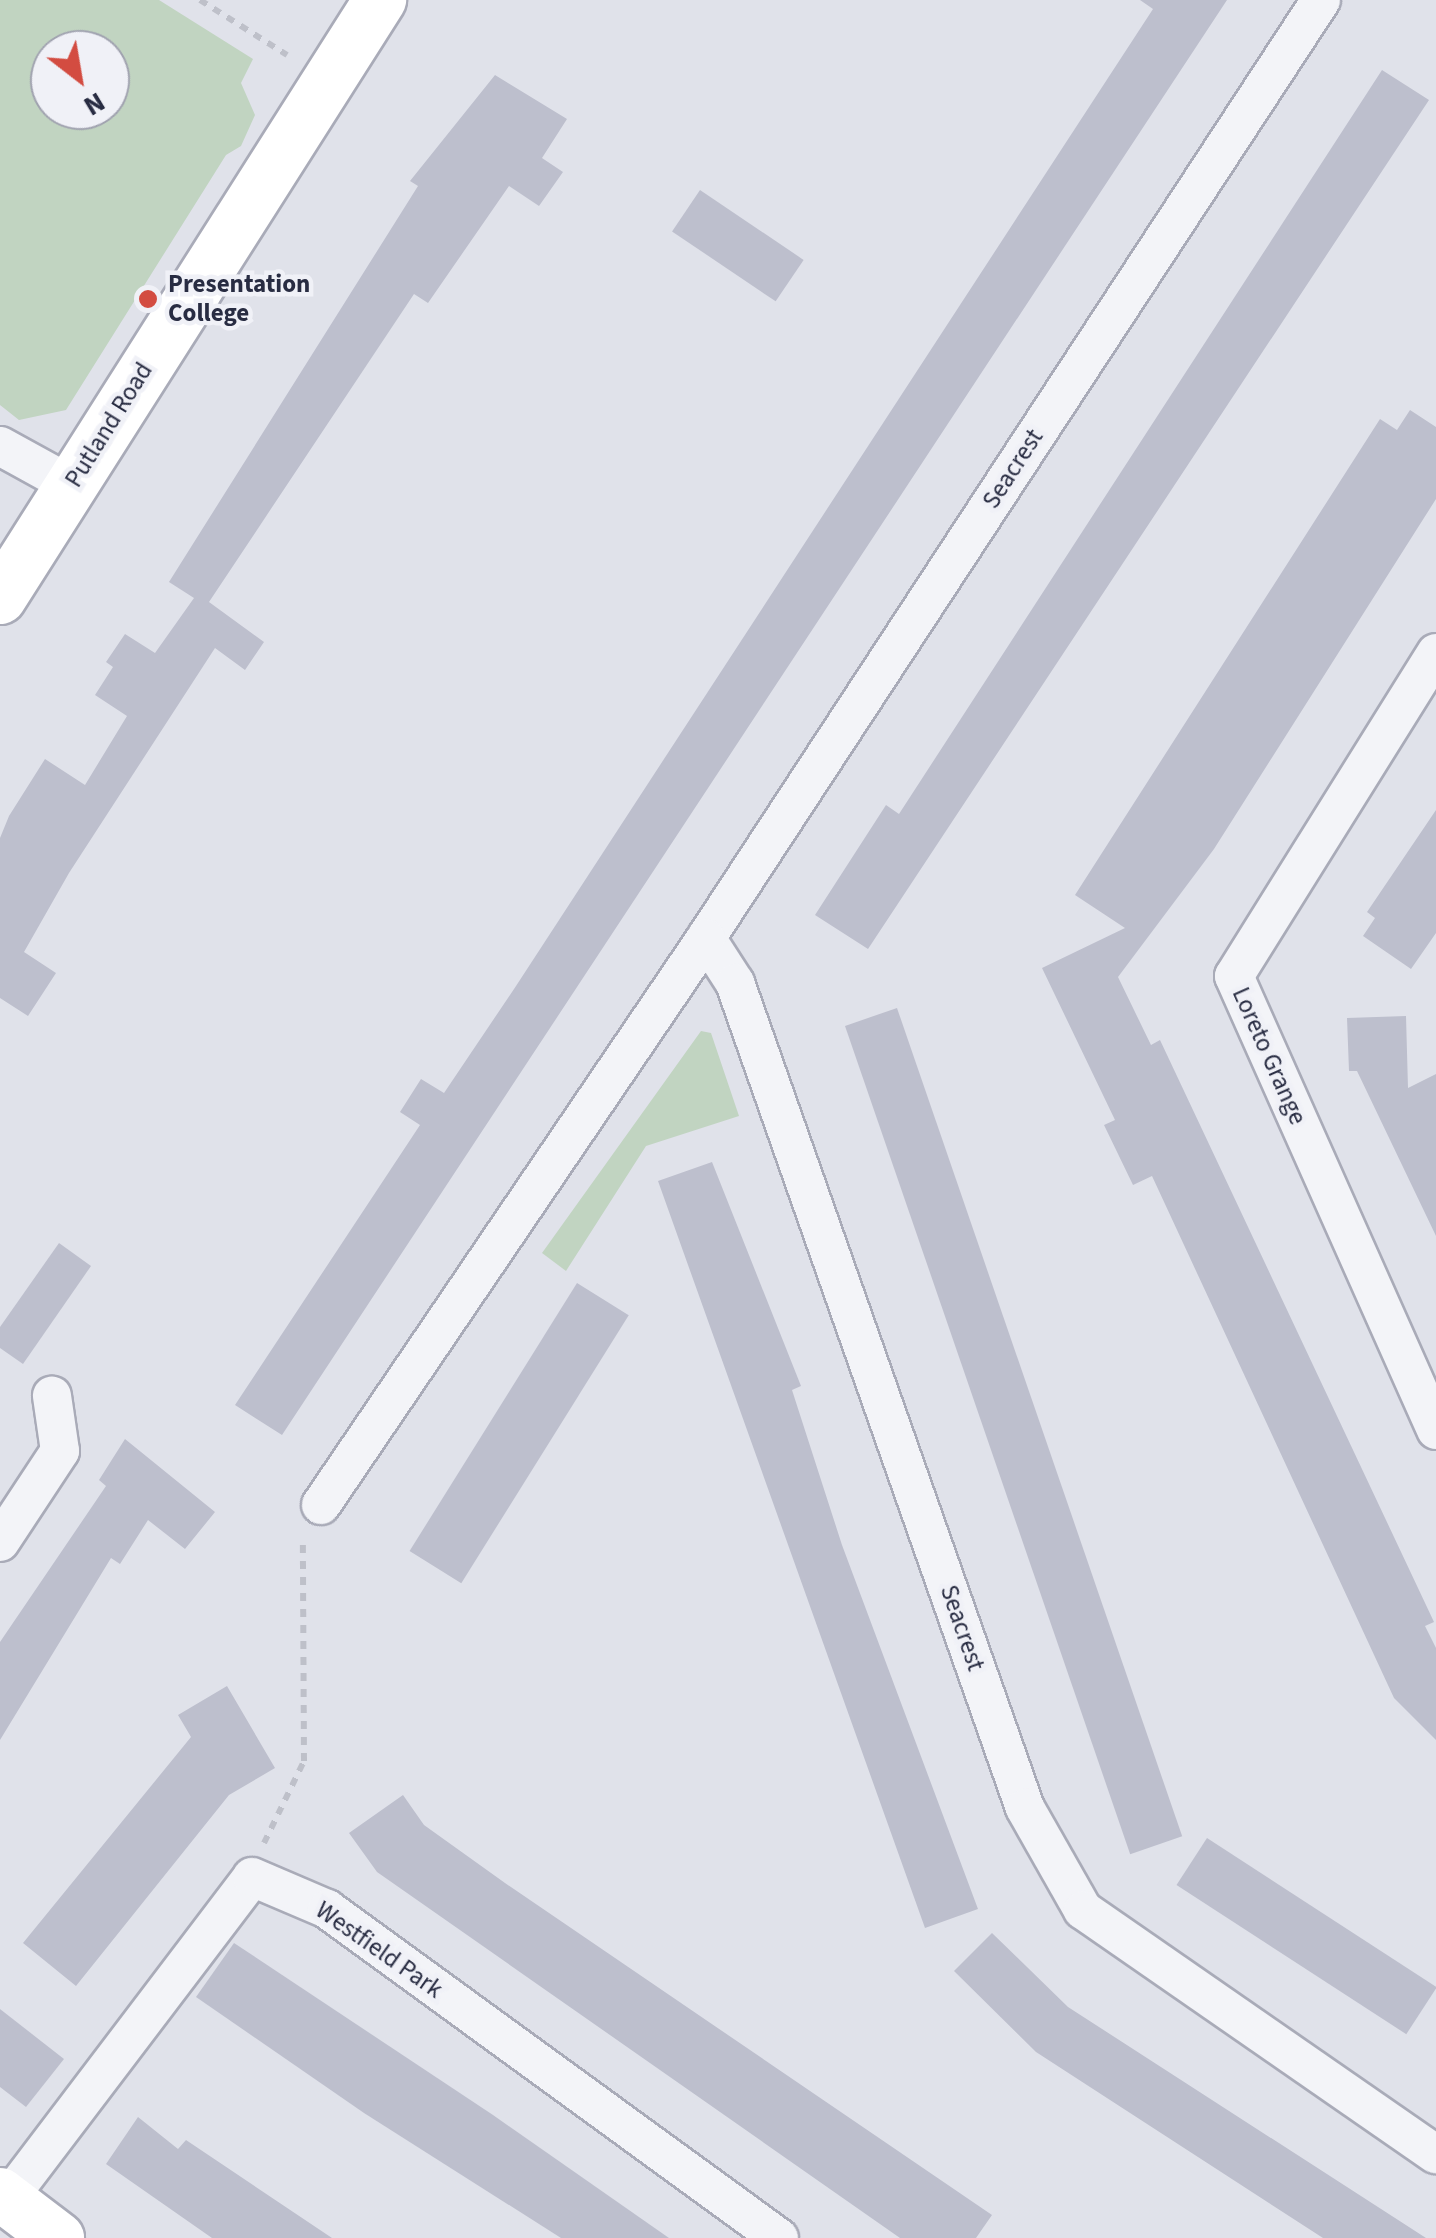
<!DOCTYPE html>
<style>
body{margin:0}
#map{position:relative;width:1436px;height:2238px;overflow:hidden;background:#e0e2ea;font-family:"Source Sans 3",sans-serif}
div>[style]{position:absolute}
.green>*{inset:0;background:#c1d4c1}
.building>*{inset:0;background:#bdbfcd;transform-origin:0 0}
.path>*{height:6px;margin-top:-3px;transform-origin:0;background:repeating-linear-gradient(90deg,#bec0c9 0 8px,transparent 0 16px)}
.roads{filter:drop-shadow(2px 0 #a9abb8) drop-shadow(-2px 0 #a9abb8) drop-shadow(0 2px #a9abb8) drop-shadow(0 -2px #a9abb8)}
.street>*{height:38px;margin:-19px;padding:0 19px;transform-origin:19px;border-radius:19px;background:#f3f4f8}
.secondary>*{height:52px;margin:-26px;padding:0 26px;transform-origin:26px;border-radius:26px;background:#fff}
.dots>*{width:28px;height:28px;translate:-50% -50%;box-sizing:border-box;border:5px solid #f0f1f7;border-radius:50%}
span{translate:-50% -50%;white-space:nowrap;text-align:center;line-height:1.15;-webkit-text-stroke:9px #f0f1f7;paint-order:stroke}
.poi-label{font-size:25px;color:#282c42;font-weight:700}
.left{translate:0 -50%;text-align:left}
.street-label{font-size:25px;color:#282c42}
.north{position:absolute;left:30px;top:30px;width:100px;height:100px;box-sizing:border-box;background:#f0f1f7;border:2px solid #a0a2af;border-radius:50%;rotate:149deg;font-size:28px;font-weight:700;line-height:40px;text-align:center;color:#282c42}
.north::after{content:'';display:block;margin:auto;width:35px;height:45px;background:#d34c41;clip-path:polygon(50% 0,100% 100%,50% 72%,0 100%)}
</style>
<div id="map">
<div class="green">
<i style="clip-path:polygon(evenodd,0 0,159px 0,253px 59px,241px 83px,255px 115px,241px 146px,226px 155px,66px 410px,19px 420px,0 405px,0 0,110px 50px,110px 110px,50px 110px,50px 50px,110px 50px)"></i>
<i style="clip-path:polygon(701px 1031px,711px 1033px,739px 1116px,646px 1146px,566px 1271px,542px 1253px)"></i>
</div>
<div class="building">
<i style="clip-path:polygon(1140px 0,1227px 0,282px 1435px,235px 1405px,420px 1125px,400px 1112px,421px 1079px,444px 1093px,516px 986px,1153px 9px)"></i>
<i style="clip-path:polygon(1382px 70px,1429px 100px,868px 949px,815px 915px,886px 805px,899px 814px)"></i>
<i style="clip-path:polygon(495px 75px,567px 119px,542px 158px,563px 172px,539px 206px,509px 186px,428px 303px,414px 294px,209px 602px,264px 642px,245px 670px,215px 648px,69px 873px,24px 952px,56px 973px,28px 1016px,0 998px,0 838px,9px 816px,45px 759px,85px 785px,127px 716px,95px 695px,113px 667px,106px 662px,125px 634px,155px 653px,194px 598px,169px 582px,418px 186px,410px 181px)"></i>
<i style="left:700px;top:190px;width:125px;height:50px;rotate:34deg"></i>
<i style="clip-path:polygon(1410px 410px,1436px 427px,1436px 499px,1214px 849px,1118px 977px,1151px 1045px,1160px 1040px,1434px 1622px,1425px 1626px,1436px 1648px,1436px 1740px,1394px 1698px,1152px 1176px,1133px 1185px,1104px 1125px,1115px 1120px,1042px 968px,1125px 928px,1075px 895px,1380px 419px,1397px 430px)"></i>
<i style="clip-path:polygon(1436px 810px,1436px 933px,1411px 969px,1363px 936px,1375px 918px,1367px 912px)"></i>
<i style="left:897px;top:1008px;width:876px;height:55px;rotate:71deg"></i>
<i style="clip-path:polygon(1406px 1016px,1408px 1088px,1436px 1074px,1436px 1236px,1357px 1071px,1349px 1071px,1347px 1018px)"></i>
<i style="clip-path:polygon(712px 1162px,801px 1386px,792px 1390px,842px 1545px,978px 1909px,925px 1928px,658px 1181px)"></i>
<i style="clip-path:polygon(59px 1243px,91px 1266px,23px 1364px,0 1348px,0 1327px)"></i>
<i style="left:577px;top:1283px;width:61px;height:316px;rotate:32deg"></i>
<i style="clip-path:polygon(125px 1439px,215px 1512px,185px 1549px,148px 1520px,120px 1564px,111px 1558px,0 1740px,0 1642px,106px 1486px,99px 1480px)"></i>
<i style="clip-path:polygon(227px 1686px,275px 1768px,229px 1795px,76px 1986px,23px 1943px,191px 1737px,178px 1715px)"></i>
<i style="clip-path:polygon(403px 1795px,424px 1825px,505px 1883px,992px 2215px,976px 2238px,900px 2238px,377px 1872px,349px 1833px)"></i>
<i style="left:1207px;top:1838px;width:274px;height:56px;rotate:33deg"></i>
<i style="clip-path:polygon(992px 1933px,1068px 2007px,1426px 2238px,1323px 2238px,1036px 2052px,954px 1971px)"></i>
<i style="clip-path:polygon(234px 1943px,493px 2115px,669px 2238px,561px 2238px,364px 2113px,196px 1997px)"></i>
<i style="clip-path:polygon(0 2009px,64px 2059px,26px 2107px,0 2087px)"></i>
<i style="clip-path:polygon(138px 2117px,178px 2149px,186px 2140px,332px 2238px,212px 2238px,106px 2164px)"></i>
</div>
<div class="path">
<i style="left:200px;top:0;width:103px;rotate:32.3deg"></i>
<i style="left:264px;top:1843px;width:91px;rotate:-64deg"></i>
<i style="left:304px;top:1761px;width:220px;rotate:-90.3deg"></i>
</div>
<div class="roads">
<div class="street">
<i style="left:1321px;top:0;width:1122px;rotate:123.25deg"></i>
<i style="left:706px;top:938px;width:54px;rotate:57.2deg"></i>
<i style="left:735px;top:983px;width:874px;rotate:70.63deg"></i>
<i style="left:1025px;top:1808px;width:117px;rotate:60.4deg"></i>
<i style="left:1083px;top:1910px;width:429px;rotate:34.7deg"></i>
<i style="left:0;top:446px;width:81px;rotate:28.8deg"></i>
<i style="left:1436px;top:653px;width:381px;rotate:122deg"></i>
<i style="left:1234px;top:976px;width:497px;rotate:66deg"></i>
<i style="left:321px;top:1505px;width:685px;rotate:-55.82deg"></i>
<i style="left:0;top:1542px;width:109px;rotate:-56.6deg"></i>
<i style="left:60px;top:1451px;width:56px;rotate:-98.3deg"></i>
<i style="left:7px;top:2200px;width:405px;rotate:-52.8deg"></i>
<i style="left:252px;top:1877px;width:82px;rotate:23.1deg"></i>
<i style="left:327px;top:1909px;width:559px;rotate:36.05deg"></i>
</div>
<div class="secondary">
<i style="left:0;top:598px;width:709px;rotate:-57.57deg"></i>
<i style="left:0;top:2194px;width:73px;rotate:37.2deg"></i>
</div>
</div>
<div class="dots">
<i style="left:148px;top:299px;background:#d34c41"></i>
</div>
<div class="poi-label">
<span class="left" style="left:168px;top:299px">Presentation<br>College</span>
</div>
<div class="street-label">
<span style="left:109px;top:425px;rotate:-58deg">Putland Road</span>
<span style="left:1013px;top:469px;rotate:-57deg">Seacrest</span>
<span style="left:1269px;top:1056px;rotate:66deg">Loreto Grange</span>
<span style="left:962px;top:1628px;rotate:71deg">Seacrest</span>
<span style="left:379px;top:1950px;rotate:35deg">Westfield Park</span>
</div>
<div class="north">N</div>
</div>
